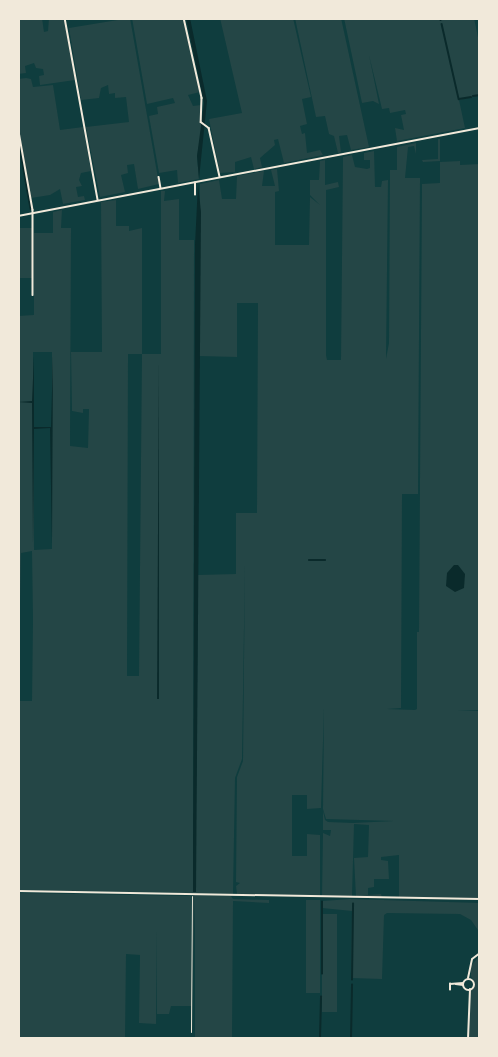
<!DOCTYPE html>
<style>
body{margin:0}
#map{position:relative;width:498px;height:1057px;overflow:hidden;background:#0f3d3e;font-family:Rubik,sans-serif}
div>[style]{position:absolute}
.green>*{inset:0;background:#244646;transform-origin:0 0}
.water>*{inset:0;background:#0a2a2b}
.stream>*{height:1.5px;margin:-0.75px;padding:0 0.75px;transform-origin:0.75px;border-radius:0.75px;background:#0a2a2b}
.service>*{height:1px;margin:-0.5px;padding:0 0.5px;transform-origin:0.5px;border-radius:0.5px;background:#f1e9da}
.minor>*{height:1.5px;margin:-0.75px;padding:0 0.75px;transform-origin:0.75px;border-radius:0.75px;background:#f1e9da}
.tertiary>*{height:2px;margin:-1px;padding:0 1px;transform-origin:1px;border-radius:1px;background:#f1e9da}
.secondary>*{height:2px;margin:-1px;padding:0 1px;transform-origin:1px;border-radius:1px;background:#f1e9da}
.secondary>.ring{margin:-1px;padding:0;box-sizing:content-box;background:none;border:2px solid #f1e9da;border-radius:50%}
span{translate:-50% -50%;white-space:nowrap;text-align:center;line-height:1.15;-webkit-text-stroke:5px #f1e9da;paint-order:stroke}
.frame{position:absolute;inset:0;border:20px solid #f1e9da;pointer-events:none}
</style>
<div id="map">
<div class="green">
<i style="clip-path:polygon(18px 18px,42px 18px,44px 32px,48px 31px,49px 18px,64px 18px,75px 80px,40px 85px,39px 76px,44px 75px,43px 69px,36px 68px,34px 63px,25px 66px,26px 73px,18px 74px)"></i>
<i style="clip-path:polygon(130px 18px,159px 184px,138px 189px,134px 164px,127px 165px,128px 173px,121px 175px,125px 192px,100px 197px,86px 127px,129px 122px,126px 97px,115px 98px,115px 93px,109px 94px,108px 85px,101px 88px,99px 98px,81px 100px,69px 28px)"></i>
<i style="clip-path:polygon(132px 18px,183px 18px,200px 92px,188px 95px,193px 106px,201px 105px,200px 122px,203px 125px,197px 156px,199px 179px,178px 183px,177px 170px,159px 173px,149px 116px,158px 114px,157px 107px,175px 103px,173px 98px,147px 104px)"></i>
<i style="clip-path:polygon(220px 18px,293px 18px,311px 97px,302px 99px,307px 124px,300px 126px,302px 134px,305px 133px,307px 153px,320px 150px,323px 155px,284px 163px,278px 139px,274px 140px,275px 145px,260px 158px,262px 167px,254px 169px,251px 157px,235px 162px,235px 172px,220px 173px,209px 119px,242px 113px)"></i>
<i style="clip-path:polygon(295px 18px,341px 18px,369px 147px,351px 150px,347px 135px,339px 136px,341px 152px,338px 153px,334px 136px,329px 134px,325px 116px,316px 117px)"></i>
<i style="clip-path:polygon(344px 18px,474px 18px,480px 47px,480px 95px,459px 100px,465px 128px,397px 141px,395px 128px,404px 130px,401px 115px,406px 114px,405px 110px,390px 113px,389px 108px,382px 109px,369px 55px,379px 104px,373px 101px,362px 103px)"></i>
<i style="clip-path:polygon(26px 78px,31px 79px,33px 87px,53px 85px,60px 130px,83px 127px,91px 171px,81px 173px,79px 180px,82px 186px,76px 187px,78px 197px,84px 196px,85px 200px,63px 204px,60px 189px,50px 195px,31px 198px,18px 124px,18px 79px)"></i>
<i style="clip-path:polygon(evenodd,438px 139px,440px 139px,440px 162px,460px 161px,460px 165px,480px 164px,480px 710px,457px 711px,480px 711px,480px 899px,399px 897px,399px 855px,381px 857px,381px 860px,388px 861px,389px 879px,374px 879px,374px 887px,368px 888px,368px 895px,381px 894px,382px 897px,356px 897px,354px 858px,368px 857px,369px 825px,354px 824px,352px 896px,322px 896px,323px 833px,330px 836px,331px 830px,323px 830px,323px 811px,325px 820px,328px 822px,353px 823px,394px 821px,326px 819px,323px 809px,324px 708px,321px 808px,307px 809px,307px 795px,292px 795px,292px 856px,307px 856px,307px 834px,320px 835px,320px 896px,237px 894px,236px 886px,240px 883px,236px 882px,237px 777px,243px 761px,245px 562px,242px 759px,235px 778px,233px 894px,18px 890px,18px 701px,32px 701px,33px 620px,32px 551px,21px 553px,18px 699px,18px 316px,34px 315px,34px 233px,53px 233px,53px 212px,62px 210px,61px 228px,71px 228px,70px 446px,88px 448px,89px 409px,83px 409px,83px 413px,72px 411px,71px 352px,102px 352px,101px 202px,116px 200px,116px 226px,129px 226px,129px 231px,142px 228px,142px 354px,161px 354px,161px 191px,165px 191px,164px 201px,179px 199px,179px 240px,194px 240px,193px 891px,196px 808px,198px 575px,236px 574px,236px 513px,257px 513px,258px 303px,237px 303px,237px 357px,199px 356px,200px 184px,219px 180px,222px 199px,236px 199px,237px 176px,264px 171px,262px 186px,275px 186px,271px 170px,277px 169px,279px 191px,275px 192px,275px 245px,309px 245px,310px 197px,320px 205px,310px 195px,310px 180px,319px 180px,320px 161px,325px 160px,325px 185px,338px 182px,339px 187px,326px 190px,326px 355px,327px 360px,341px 360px,343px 157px,352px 155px,355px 167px,367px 169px,370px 168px,370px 160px,364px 160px,364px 153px,374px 151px,375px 187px,381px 187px,382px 181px,388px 180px,386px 359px,389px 343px,390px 170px,397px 170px,397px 147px,416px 143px,416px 154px,414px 146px,408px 147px,405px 178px,420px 178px,418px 494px,402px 494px,401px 708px,387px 709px,415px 710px,417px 709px,417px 632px,419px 632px,422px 184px,440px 183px,440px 161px,423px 162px,422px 160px,438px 159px,438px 139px,33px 352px,52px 352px,52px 549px,34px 550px,33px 352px,438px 139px,128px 354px,142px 354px,139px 676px,127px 676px,128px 354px)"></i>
<i style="left:32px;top:228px;width:50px;height:14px;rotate:90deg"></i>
<i style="clip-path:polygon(18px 893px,191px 896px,191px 1006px,171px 1006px,169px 1014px,157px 1014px,157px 929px,156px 1024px,139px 1023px,140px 955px,126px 954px,125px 1039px,18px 1039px)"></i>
<i style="clip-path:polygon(193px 896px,195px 895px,231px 896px,233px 899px,269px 900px,269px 903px,233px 901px,232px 1039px,195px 1039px,195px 896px,191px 1039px)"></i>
<i style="clip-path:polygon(350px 899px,480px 903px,480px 933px,471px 920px,460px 914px,387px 913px,384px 915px,382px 979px,351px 978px,352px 911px,322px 908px,322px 901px)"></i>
<i style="left:306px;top:900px;width:14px;height:93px"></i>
<i style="left:322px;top:914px;width:15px;height:98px"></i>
<i style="clip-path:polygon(480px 955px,480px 1039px,469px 1039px,470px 991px,475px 984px,471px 976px,471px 966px)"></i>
</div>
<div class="water">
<i style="clip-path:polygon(186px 18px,190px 18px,207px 101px,199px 179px,197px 156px,204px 103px)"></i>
<i style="clip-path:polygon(198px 184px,201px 212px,196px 892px,193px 892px,193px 863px,195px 245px)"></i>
<i style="clip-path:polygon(53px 355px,52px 545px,50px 428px,34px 429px,33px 545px,32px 403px,18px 402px,32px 401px,34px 356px,34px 427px,51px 427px)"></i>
<i style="clip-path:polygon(159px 360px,159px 699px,157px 699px)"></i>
<i style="clip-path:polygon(454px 565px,458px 565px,465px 574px,464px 588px,455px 592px,446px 586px,447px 573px)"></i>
</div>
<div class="stream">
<i style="left:441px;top:18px;width:2px;rotate:90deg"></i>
<i style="left:442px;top:24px;width:77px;rotate:77.2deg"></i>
<i style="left:459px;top:99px;width:12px;rotate:-9deg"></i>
<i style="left:473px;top:96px;width:7px;rotate:-8deg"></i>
<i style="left:18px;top:135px;width:75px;rotate:80deg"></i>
<i style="left:309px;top:560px;width:16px"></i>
<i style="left:322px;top:974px;width:72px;rotate:-90deg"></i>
<i style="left:352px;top:980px;width:76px;rotate:-89.2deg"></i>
<i style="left:320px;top:1039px;width:42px;rotate:-88.6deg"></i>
<i style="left:351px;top:1039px;width:54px;rotate:-88.9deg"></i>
</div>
<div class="service">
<i style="left:191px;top:1032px;width:136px;rotate:-89.6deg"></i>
</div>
<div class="minor">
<i style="left:65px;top:18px;width:185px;rotate:79.7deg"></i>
<i style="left:184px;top:18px;width:82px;rotate:77.3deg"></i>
<i style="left:202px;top:98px;width:24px;rotate:92deg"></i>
<i style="left:201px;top:122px;width:10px;rotate:37deg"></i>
<i style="left:209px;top:128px;width:50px;rotate:77.3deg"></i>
<i style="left:18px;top:126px;width:85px;rotate:79.9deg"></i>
<i style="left:33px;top:210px;width:85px;rotate:90deg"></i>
<i style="left:159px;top:177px;width:11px;rotate:80deg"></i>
<i style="left:195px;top:195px;width:12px;rotate:-90deg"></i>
<i style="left:18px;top:891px;width:462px;rotate:1deg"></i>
<i style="left:456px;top:984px;width:7px;rotate:8deg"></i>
<i style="left:450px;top:990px;width:6px;rotate:-90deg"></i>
<i style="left:450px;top:984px;width:13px;rotate:-4deg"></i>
</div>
<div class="tertiary">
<i style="left:18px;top:216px;width:470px;rotate:-10.8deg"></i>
</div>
<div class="secondary">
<i style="left:468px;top:978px;width:19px;rotate:-78deg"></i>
<i style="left:472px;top:959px;width:10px;rotate:-37deg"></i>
<i class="ring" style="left:462.5px;top:978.5px;width:9px;height:9px"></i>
<i style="left:468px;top:1039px;width:50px;rotate:-87.7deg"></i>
</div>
<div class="frame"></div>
</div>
